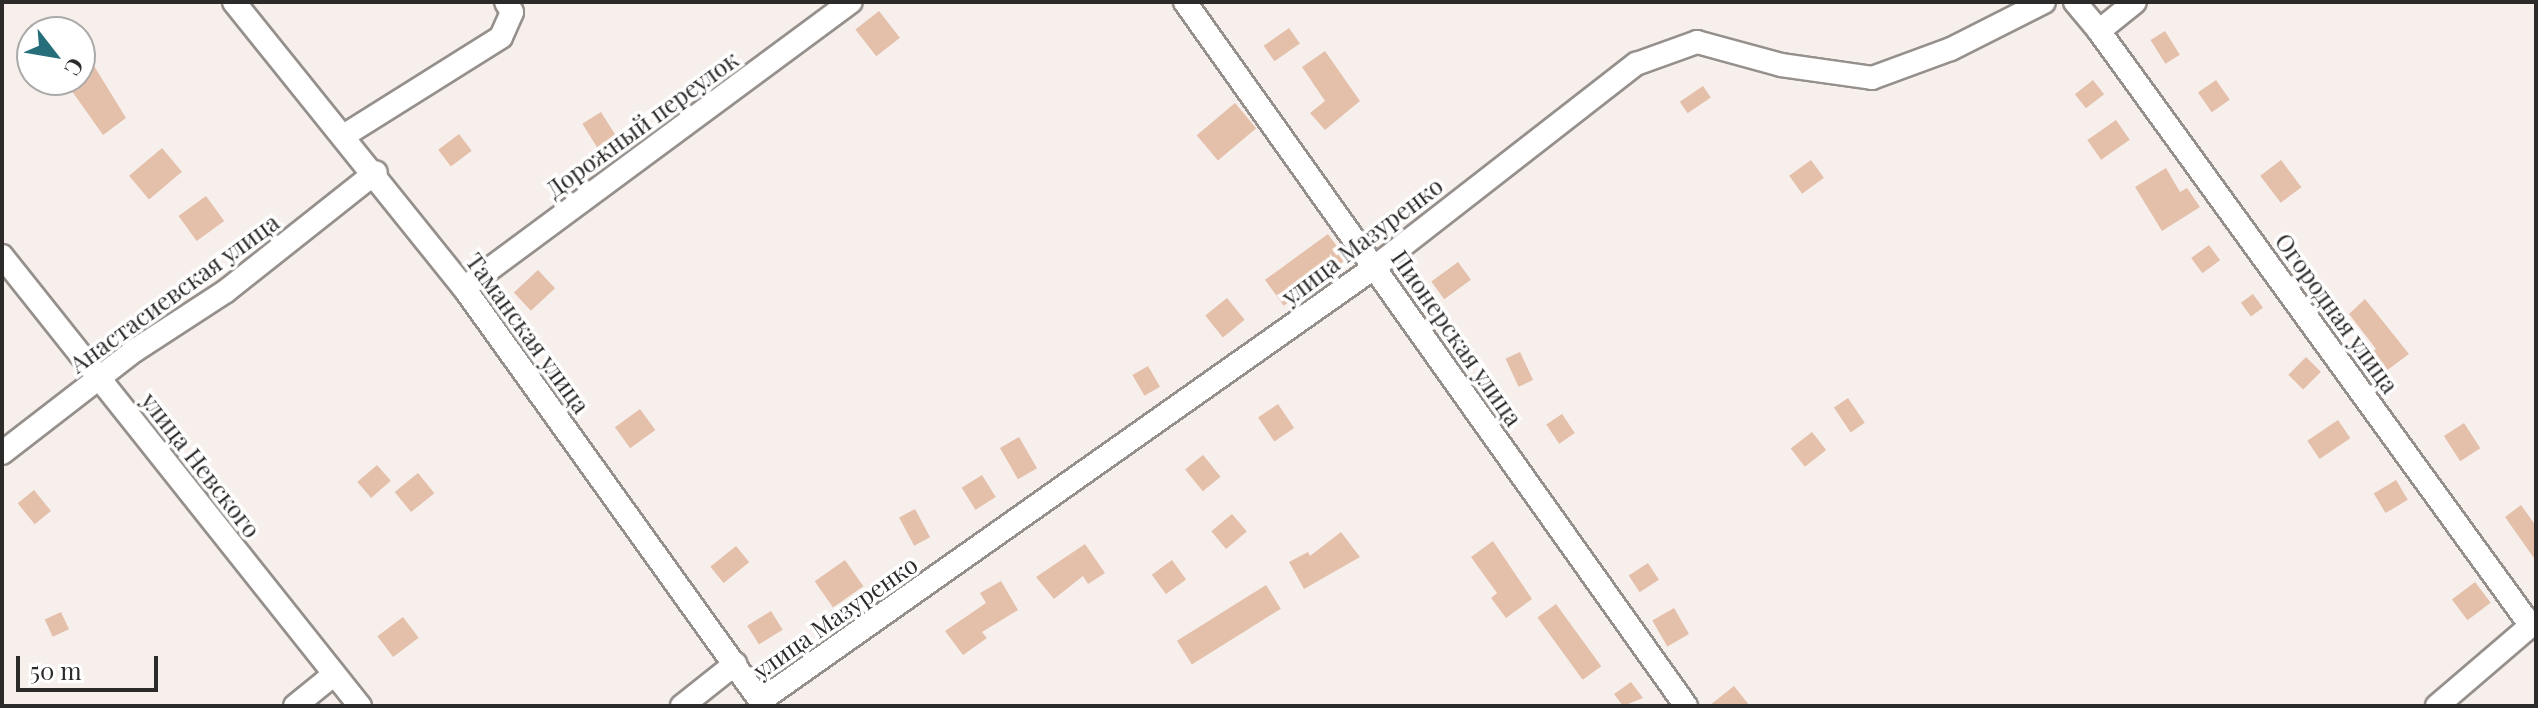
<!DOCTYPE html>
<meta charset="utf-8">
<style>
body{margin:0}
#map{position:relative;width:2538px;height:708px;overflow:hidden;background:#f7efeb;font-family:"Playfair Display",serif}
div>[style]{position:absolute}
.building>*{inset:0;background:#e4c0ab;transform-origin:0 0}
.roads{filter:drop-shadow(2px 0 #96908c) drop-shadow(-2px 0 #96908c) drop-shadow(0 2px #96908c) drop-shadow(0 -2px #96908c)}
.minor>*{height:22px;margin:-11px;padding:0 11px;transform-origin:11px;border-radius:11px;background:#fff}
span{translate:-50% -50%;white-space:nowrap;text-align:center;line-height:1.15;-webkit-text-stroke:7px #fff;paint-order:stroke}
.street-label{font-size:24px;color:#2d2b29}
.frame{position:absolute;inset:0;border:4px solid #2d2b29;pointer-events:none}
.north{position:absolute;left:16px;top:16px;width:80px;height:80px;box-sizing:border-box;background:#fff;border:2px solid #abaaa9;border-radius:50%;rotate:121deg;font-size:22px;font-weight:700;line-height:32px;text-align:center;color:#2d2b29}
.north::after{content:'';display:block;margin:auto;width:28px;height:36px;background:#266e7a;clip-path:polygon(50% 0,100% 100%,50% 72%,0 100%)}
.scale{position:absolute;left:16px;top:656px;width:142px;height:36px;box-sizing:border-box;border:4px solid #2d2b29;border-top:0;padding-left:10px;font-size:24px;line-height:28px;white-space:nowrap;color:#2d2b29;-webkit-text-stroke:6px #fff;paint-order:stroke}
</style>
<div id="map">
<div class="building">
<i style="left:879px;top:11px;width:34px;height:30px;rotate:52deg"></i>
<i style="left:1289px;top:28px;width:19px;height:31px;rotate:55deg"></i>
<i style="left:2165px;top:31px;width:28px;height:17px;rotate:58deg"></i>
<i style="clip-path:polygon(80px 43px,126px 118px,103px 135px,64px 80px,80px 80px)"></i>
<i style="clip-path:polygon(1325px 51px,1360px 101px,1325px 130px,1310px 113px,1325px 101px,1302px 67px)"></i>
<i style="left:2093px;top:80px;width:18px;height:23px;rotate:52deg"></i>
<i style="left:2216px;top:80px;width:24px;height:22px;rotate:55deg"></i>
<i style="left:1703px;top:86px;width:14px;height:28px;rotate:56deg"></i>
<i style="left:1235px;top:103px;width:33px;height:50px;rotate:50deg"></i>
<i style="left:601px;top:112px;width:28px;height:22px;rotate:58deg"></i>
<i style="left:2116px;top:120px;width:24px;height:35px;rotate:55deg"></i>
<i style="left:459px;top:134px;width:21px;height:26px;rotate:53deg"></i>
<i style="left:162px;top:148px;width:31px;height:43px;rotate:50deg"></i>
<i style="left:1811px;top:160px;width:22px;height:27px;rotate:54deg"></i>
<i style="left:2281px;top:160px;width:34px;height:26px;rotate:53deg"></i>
<i style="clip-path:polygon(2166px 168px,2180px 192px,2187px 188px,2200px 207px,2162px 231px,2135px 187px)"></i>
<i style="left:206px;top:196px;width:31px;height:34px;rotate:54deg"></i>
<i style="left:1328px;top:234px;width:32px;height:78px;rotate:54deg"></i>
<i style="left:2209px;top:245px;width:19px;height:22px;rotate:54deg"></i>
<i style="left:1458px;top:262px;width:22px;height:33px;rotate:54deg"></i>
<i style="left:538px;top:270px;width:25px;height:33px;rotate:47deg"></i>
<i style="left:2253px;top:294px;width:17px;height:15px;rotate:54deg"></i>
<i style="left:1227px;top:298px;width:28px;height:28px;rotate:51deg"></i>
<i style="clip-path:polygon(2365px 299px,2409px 354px,2378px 377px,2364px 358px,2376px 349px,2349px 314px)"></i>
<i style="left:1520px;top:352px;width:31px;height:16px;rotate:65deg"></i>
<i style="left:2306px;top:357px;width:21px;height:25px;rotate:45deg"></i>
<i style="left:1148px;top:366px;width:24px;height:18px;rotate:60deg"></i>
<i style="left:1848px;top:398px;width:30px;height:17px;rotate:56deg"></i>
<i style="left:1278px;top:404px;width:29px;height:24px;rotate:56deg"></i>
<i style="left:640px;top:409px;width:26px;height:31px;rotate:54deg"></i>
<i style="left:1562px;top:414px;width:23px;height:19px;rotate:56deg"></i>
<i style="left:2338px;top:420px;width:22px;height:37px;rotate:56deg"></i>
<i style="left:2464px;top:423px;width:30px;height:24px;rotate:57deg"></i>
<i style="left:1812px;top:432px;width:23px;height:27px;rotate:52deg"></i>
<i style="left:1019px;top:437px;width:36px;height:22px;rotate:60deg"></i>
<i style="left:1203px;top:455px;width:28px;height:23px;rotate:51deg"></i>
<i style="left:377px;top:465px;width:21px;height:26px;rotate:49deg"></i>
<i style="left:418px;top:473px;width:26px;height:30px;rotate:51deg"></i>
<i style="left:982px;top:475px;width:26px;height:24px;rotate:58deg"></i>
<i style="left:2396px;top:480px;width:23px;height:26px;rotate:59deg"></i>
<i style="left:34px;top:490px;width:27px;height:21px;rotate:51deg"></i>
<i style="clip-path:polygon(2521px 505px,2536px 526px,2536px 561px,2505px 517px)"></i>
<i style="left:915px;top:509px;width:32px;height:18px;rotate:62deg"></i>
<i style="left:1232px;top:514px;width:23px;height:27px;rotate:50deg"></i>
<i style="clip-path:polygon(1341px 532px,1360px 557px,1304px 589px,1289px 562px,1308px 552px,1310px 556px)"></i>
<i style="clip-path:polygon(1493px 541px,1532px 599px,1506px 618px,1491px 598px,1497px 593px,1471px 557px)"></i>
<i style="clip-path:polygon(1085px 544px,1105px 573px,1088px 584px,1083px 576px,1054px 599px,1036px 577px)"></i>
<i style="left:736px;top:546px;width:21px;height:33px;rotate:51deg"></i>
<i style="left:845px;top:560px;width:32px;height:37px;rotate:55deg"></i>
<i style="left:1172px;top:560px;width:24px;height:25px;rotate:54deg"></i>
<i style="left:1648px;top:563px;width:20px;height:23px;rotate:57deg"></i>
<i style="clip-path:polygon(1001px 581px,1018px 610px,982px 632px,987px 638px,963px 655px,945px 631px,986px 603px,980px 593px)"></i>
<i style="left:2475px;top:582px;width:26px;height:29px;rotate:53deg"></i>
<i style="left:1266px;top:585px;width:28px;height:105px;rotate:58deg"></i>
<i style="left:1556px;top:604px;width:77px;height:23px;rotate:54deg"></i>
<i style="left:1674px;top:608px;width:30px;height:25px;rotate:60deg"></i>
<i style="left:771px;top:611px;width:22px;height:28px;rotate:58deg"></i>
<i style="left:61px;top:612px;width:19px;height:18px;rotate:65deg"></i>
<i style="left:403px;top:617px;width:26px;height:32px;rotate:53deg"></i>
<i style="clip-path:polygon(1631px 682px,1643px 698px,1623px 706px,1614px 694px)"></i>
<i style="clip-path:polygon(1734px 686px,1750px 706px,1709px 706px)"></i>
</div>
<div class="roads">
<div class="minor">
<i style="left:234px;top:2px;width:367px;rotate:51.2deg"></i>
<i style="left:464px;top:288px;width:515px;rotate:54.33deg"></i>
<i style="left:1185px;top:2px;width:864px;rotate:54.56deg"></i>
<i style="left:2075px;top:2px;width:38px;rotate:50deg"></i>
<i style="left:2099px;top:31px;width:46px;rotate:-38.9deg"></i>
<i style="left:2099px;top:31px;width:735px;rotate:54.02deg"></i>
<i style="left:345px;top:135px;width:184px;rotate:-32.1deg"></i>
<i style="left:501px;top:37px;width:27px;rotate:-66deg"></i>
<i style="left:512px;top:12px;width:12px;rotate:-121deg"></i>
<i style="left:2px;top:256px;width:575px;rotate:51.5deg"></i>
<i style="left:464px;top:288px;width:481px;rotate:-36.5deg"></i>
<i style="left:2px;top:453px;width:167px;rotate:-37.7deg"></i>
<i style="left:134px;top:351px;width:110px;rotate:-33.1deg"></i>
<i style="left:226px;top:291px;width:191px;rotate:-38.4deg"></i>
<i style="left:760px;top:701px;width:753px;rotate:-35.21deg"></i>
<i style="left:1375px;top:267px;width:331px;rotate:-37.9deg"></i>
<i style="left:1636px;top:64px;width:65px;rotate:-19.8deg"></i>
<i style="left:1697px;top:42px;width:87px;rotate:15.3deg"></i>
<i style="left:1781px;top:65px;width:92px;rotate:8.1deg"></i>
<i style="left:1872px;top:78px;width:84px;rotate:-20.2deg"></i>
<i style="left:1951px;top:49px;width:104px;rotate:-26.8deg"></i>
<i style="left:295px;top:706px;width:48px;rotate:-39deg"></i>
<i style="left:682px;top:706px;width:68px;rotate:-38.4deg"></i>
<i style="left:2437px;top:706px;width:130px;rotate:-40.6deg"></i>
</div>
</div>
<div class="street-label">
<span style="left:642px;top:124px;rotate:-36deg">Дорожный переулок</span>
<span style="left:1362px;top:241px;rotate:-37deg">улица Мазуренко</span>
<span style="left:174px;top:293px;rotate:-36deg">Анастасиевская улица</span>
<span style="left:2337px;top:313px;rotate:54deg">Огородная улица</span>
<span style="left:528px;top:333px;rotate:54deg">Таманская улица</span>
<span style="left:1457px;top:338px;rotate:55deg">Пионерская улица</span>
<span style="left:201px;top:465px;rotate:52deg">улица Невского</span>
<span style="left:835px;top:617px;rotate:-35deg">улица Мазуренко</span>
</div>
<div class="frame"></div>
<div class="north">С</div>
<div class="scale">50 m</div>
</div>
